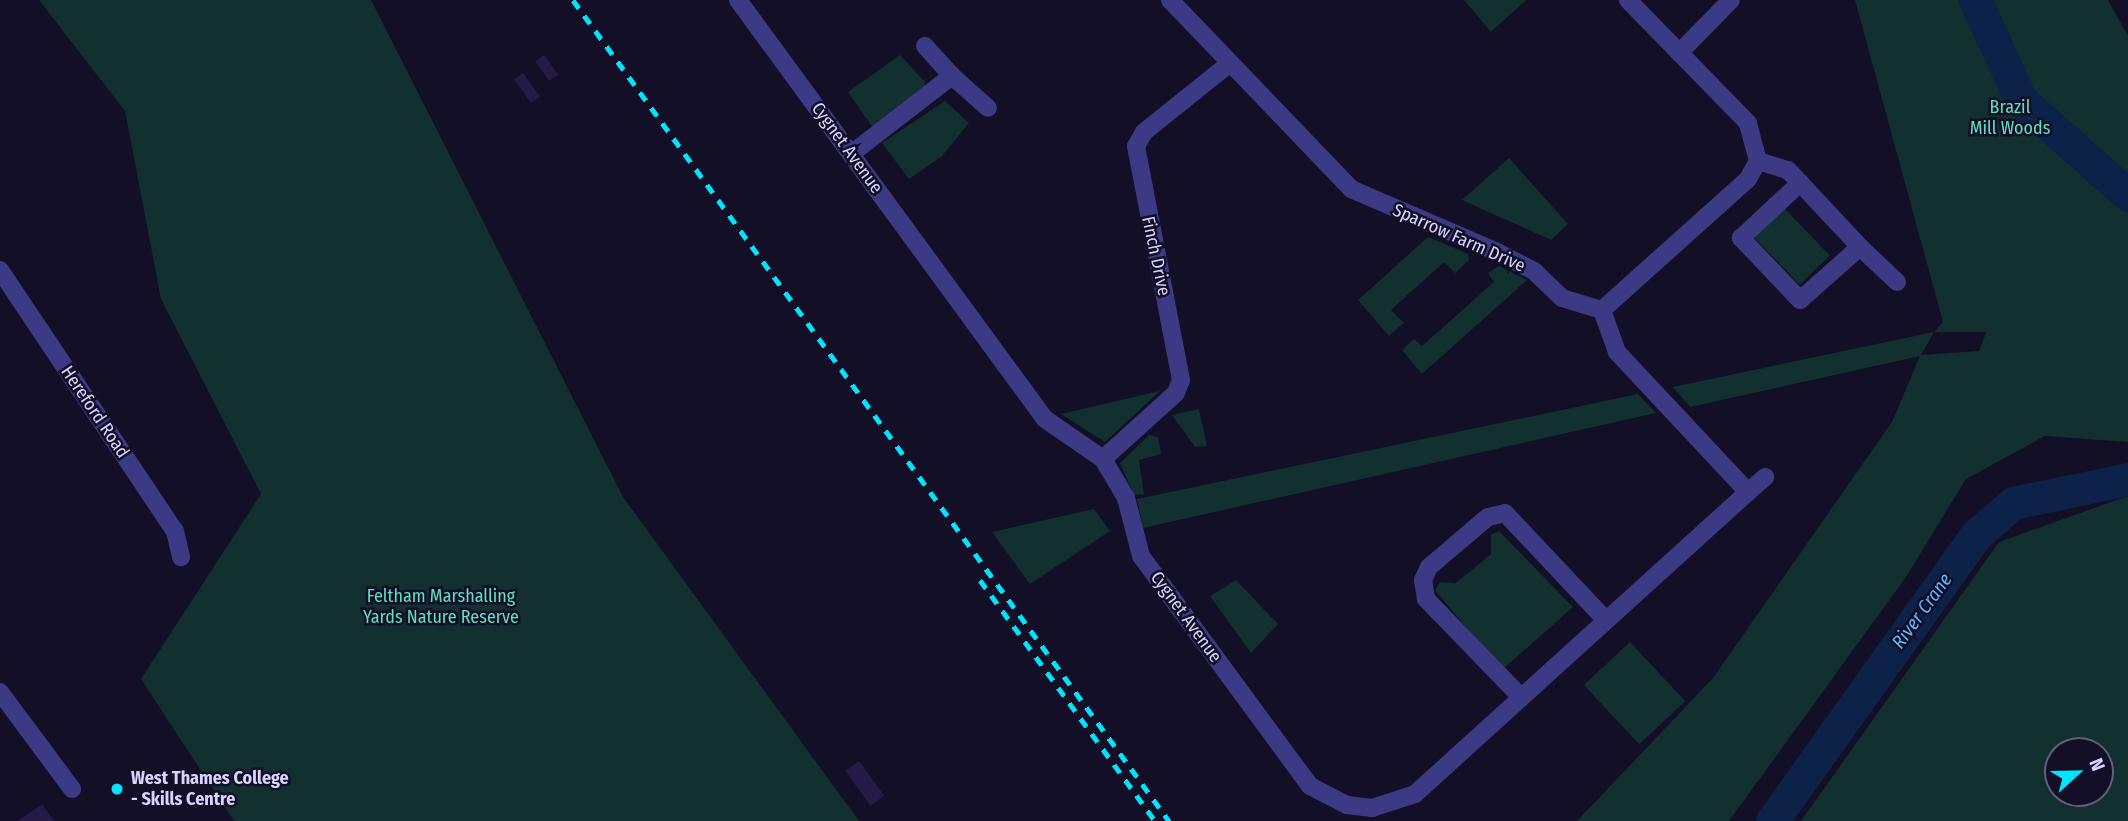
<!DOCTYPE html>
<style>
body{margin:0}
#map{position:relative;width:2128px;height:821px;overflow:hidden;background:#130f26;font-family:"Fira Sans Condensed",sans-serif}
div>[style]{position:absolute}
.green>*{inset:0;background:#12302f;transform-origin:0 0}
.river>*{height:33px;margin:-16.5px;padding:0 16.5px;transform-origin:16.5px;border-radius:16.5px;background:#0c2248}
.building>*{inset:0;background:#241b47;transform-origin:0 0}
.street>*{height:18px;margin:-9px;padding:0 9px;transform-origin:9px;border-radius:9px;background:#3d3a85}
.rail>*{height:5px;margin-top:-2.5px;transform-origin:0;background:repeating-linear-gradient(90deg,#00e5ff 0 10px,transparent 0 19px)}
.dots>*{width:19px;height:19px;translate:-50% -50%;box-sizing:border-box;border:4px solid #130f26;border-radius:50%}
span{translate:-50% -50%;white-space:nowrap;text-align:center;line-height:1.15;-webkit-text-stroke:5px #130f26;paint-order:stroke}
.park-label{font-size:18px;color:#5fe0c0}
.street-label{font-size:18px;color:#d9d4ff}
.poi-label{font-size:18px;color:#d9d4ff;font-weight:700}
.left{translate:0 -50%;text-align:left}
.water-label{font-size:19px;color:#62b6ff;font-style:italic}
.north{position:absolute;left:2044px;top:737px;width:70px;height:70px;box-sizing:border-box;background:#130f26;border:2px solid #625e7d;border-radius:50%;rotate:68deg;font-size:19px;font-weight:700;line-height:28px;text-align:center;color:#d9d4ff}
.north::after{content:'';display:block;margin:auto;width:24px;height:32px;background:#00e5ff;clip-path:polygon(50% 0,100% 100%,50% 72%,0 100%)}
</style>
<div id="map">
<div class="green">
<i style="clip-path:polygon(39px 0,371px 0,623px 497px,859px 821px,234px 821px,141px 679px,261px 494px,161px 299px,125px 111px)"></i>
<i style="clip-path:polygon(1464px 0,1526px 0,1491px 32px)"></i>
<i style="clip-path:polygon(evenodd,1855px 0,2108px 0,2128px 36px,2128px 442px,2045px 436px,1966px 479px,1906px 577px,1729px 821px,1577px 821px,1713px 678px,1892px 422px,1920px 356px,1690px 407px,1673px 387px,1934px 332px,1943px 322px,1855px 0,1934px 332px,1986px 332px,1986px 333px,1979px 351px,1921px 355px,1934px 332px)"></i>
<i style="clip-path:polygon(900px 55px,925px 82px,923px 91px,873px 128px,848px 92px)"></i>
<i style="clip-path:polygon(945px 101px,969px 123px,942px 156px,909px 179px,882px 143px)"></i>
<i style="clip-path:polygon(1509px 158px,1568px 224px,1551px 240px,1462px 200px)"></i>
<i style="left:1784px;top:208px;width:66px;height:42px;rotate:46deg"></i>
<i style="clip-path:polygon(1428px 237px,1468px 254px,1469px 260px,1455px 273px,1444px 262px,1391px 310px,1404px 323px,1389px 336px,1358px 300px)"></i>
<i style="clip-path:polygon(1499px 266px,1527px 280px,1422px 374px,1402px 350px,1414px 339px,1422px 346px,1494px 282px,1488px 273px)"></i>
<i style="clip-path:polygon(1160px 391px,1105px 442px,1061px 414px)"></i>
<i style="clip-path:polygon(1638px 394px,1656px 413px,1143px 528px,1137px 499px)"></i>
<i style="clip-path:polygon(1199px 409px,1207px 446px,1195px 447px,1172px 415px)"></i>
<i style="clip-path:polygon(1149px 435px,1158px 437px,1161px 454px,1139px 460px,1144px 494px,1134px 495px,1120px 463px)"></i>
<i style="clip-path:polygon(evenodd,2128px 496px,2128px 821px,1801px 821px,1999px 542px,2128px 496px,2100px 751px,2100px 793px,2058px 793px,2058px 751px,2100px 751px)"></i>
<i style="clip-path:polygon(1094px 509px,1110px 531px,1030px 584px,992px 532px)"></i>
<i style="clip-path:polygon(1499px 531px,1573px 607px,1502px 670px,1435px 590px,1440px 582px,1456px 583px,1491px 554px,1491px 535px)"></i>
<i style="clip-path:polygon(1236px 580px,1278px 624px,1251px 653px,1210px 596px)"></i>
<i style="left:1630px;top:642px;width:81px;height:63px;rotate:47deg"></i>
</div>
<div class="river">
<i style="left:1975px;top:0;width:110px;rotate:65.3deg"></i>
<i style="left:2021px;top:100px;width:143px;rotate:41.6deg"></i>
<i style="left:1772px;top:821px;width:350px;rotate:-54.5deg"></i>
<i style="left:1975px;top:536px;width:50px;rotate:-41deg"></i>
<i style="left:2013px;top:503px;width:117px;rotate:-11.8deg"></i>
</div>
<div class="building">
<i style="left:544px;top:55px;width:24px;height:11px;rotate:54deg"></i>
<i style="left:523px;top:73px;width:29px;height:11px;rotate:54deg"></i>
<i style="left:859px;top:761px;width:43px;height:17px;rotate:54deg"></i>
<i style="clip-path:polygon(42px 804px,54px 821px,18px 821px)"></i>
</div>
<div class="street">
<i style="left:738px;top:0;width:519px;rotate:53.77deg"></i>
<i style="left:1045px;top:419px;width:70px;rotate:34.6deg"></i>
<i style="left:1103px;top:459px;width:45px;rotate:59.5deg"></i>
<i style="left:1126px;top:498px;width:60px;rotate:75.5deg"></i>
<i style="left:1141px;top:556px;width:285px;rotate:53.7deg"></i>
<i style="left:1310px;top:786px;width:42px;rotate:27.2deg"></i>
<i style="left:1347px;top:805px;width:25px;rotate:7deg"></i>
<i style="left:1372px;top:808px;width:45px;rotate:-18deg"></i>
<i style="left:1415px;top:794px;width:450px;rotate:-42.2deg"></i>
<i style="left:1748px;top:492px;width:192px;rotate:-133.1deg"></i>
<i style="left:1617px;top:352px;width:45px;rotate:-109.7deg"></i>
<i style="left:1170px;top:0;width:262px;rotate:46.2deg"></i>
<i style="left:1351px;top:189px;width:157px;rotate:23.3deg"></i>
<i style="left:1495px;top:251px;width:44px;rotate:27.1deg"></i>
<i style="left:1534px;top:271px;width:39px;rotate:44deg"></i>
<i style="left:1562px;top:298px;width:42px;rotate:16.7deg"></i>
<i style="left:1602px;top:310px;width:196px;rotate:-41.9deg"></i>
<i style="left:1748px;top:179px;width:21px;rotate:-61deg"></i>
<i style="left:1758px;top:161px;width:39px;rotate:-105deg"></i>
<i style="left:1748px;top:123px;width:172px;rotate:-134.3deg"></i>
<i style="left:925px;top:46px;width:40px;rotate:48deg"></i>
<i style="left:1679px;top:53px;width:74px;rotate:-45.5deg"></i>
<i style="left:851px;top:154px;width:128px;rotate:-37.7deg"></i>
<i style="left:952px;top:76px;width:48px;rotate:41.6deg"></i>
<i style="left:1758px;top:161px;width:31px;rotate:17deg"></i>
<i style="left:1788px;top:170px;width:105px;rotate:46.9deg"></i>
<i style="left:1860px;top:247px;width:80px;rotate:138.5deg"></i>
<i style="left:1800px;top:300px;width:86px;rotate:-133.6deg"></i>
<i style="left:1741px;top:238px;width:81px;rotate:-43deg"></i>
<i style="left:1860px;top:247px;width:51px;rotate:43.4deg"></i>
<i style="left:0;top:270px;width:314px;rotate:56.2deg"></i>
<i style="left:175px;top:531px;width:27px;rotate:77deg"></i>
<i style="left:1103px;top:459px;width:98px;rotate:-42.1deg"></i>
<i style="left:1176px;top:393px;width:14px;rotate:-69deg"></i>
<i style="left:1181px;top:380px;width:238px;rotate:-100.9deg"></i>
<i style="left:1136px;top:146px;width:16px;rotate:-60deg"></i>
<i style="left:1144px;top:132px;width:110px;rotate:-38.7deg"></i>
<i style="left:1748px;top:492px;width:23px;rotate:-41deg"></i>
<i style="left:0;top:692px;width:121px;rotate:53.4deg"></i>
<i style="left:1519px;top:695px;width:134px;rotate:-134.1deg"></i>
<i style="left:1426px;top:599px;width:19px;rotate:-99deg"></i>
<i style="left:1423px;top:580px;width:14px;rotate:-65deg"></i>
<i style="left:1429px;top:567px;width:77px;rotate:-40.3deg"></i>
<i style="left:1488px;top:517px;width:17px;rotate:-13deg"></i>
<i style="left:1505px;top:513px;width:144px;rotate:46.7deg"></i>
</div>
<div class="rail">
<i style="left:573px;top:0;width:1015px;rotate:54.02deg"></i>
<i style="left:980px;top:580px;width:298px;rotate:54deg"></i>
</div>
<div class="dots">
<i style="left:117px;top:789px;background:#00e5ff"></i>
</div>
<div class="park-label">
<span style="left:2010px;top:118px">Brazil<br>Mill Woods</span>
<span style="left:441px;top:607px">Feltham Marshalling<br>Yards Nature Reserve</span>
</div>
<div class="street-label">
<span style="left:847px;top:148px;rotate:54deg">Cygnet Avenue</span>
<span style="left:1459px;top:238px;rotate:24deg">Sparrow Farm Drive</span>
<span style="left:1156px;top:256px;rotate:78deg">Finch Drive</span>
<span style="left:95px;top:412px;rotate:56deg">Hereford Road</span>
<span style="left:1186px;top:617px;rotate:54deg">Cygnet Avenue</span>
</div>
<div class="poi-label">
<span class="left" style="left:131px;top:789px">West Thames College<br>- Skills Centre</span>
</div>
<div class="water-label">
<span style="left:1922px;top:611px;rotate:-54deg">River Crane</span>
</div>
<div class="north">N</div>
</div>
